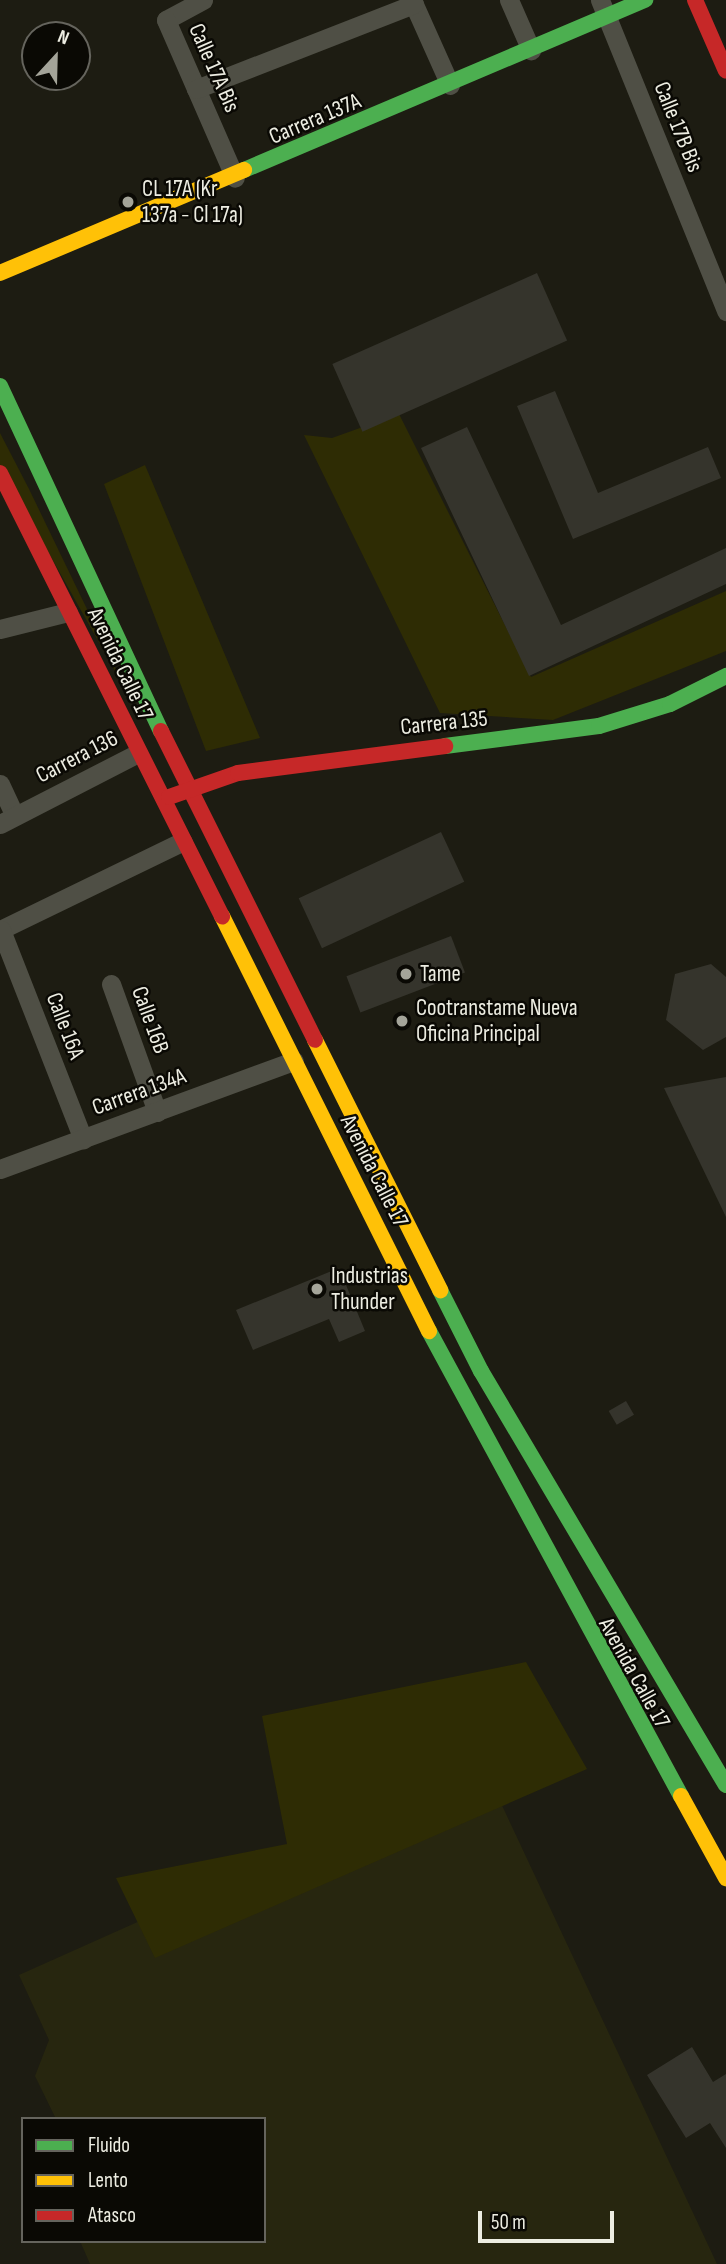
<!DOCTYPE html>
<style>
body{margin:0}
#map{position:relative;width:726px;height:2264px;overflow:hidden;background:#1d1c12;font-family:"Sofia Sans Condensed",sans-serif}
div>[style]{position:absolute}
.built>*{inset:0;background:#27260f}
.green>*{inset:0;background:#2e2c04}
.building>*{inset:0;background:#35342c;transform-origin:0 0}
.street>*{height:19px;margin:-9.5px;padding:0 9.5px;transform-origin:9.5px;border-radius:9.5px;background:#4f4f45}
.fast>*{height:16px;margin:-8px;padding:0 8px;transform-origin:8px;border-radius:8px;background:#4caf50}
.slow>*{height:16px;margin:-8px;padding:0 8px;transform-origin:8px;border-radius:8px;background:#ffc107}
.jam>*{height:16px;margin:-8px;padding:0 8px;transform-origin:8px;border-radius:8px;background:#c62828}
.dots>*{width:19px;height:19px;translate:-50% -50%;box-sizing:border-box;border:4px solid #0a0904;border-radius:50%}
span{translate:-50% -50%;white-space:nowrap;text-align:center;line-height:1.15;-webkit-text-stroke:5px #0a0904;paint-order:stroke}
.street-label{font-size:23px;color:#edede2}
.poi-label{font-size:23px;color:#edede2}
.left{translate:0 -50%;text-align:left}
.legend{position:absolute;left:21px;top:2117px;width:245px;height:126px;box-sizing:border-box;background:#0a0904;border:2px solid #65645d;margin:0;padding:9px 12px;list-style:none;font-size:21px;color:#edede2}
.legend li{display:flex;align-items:center;gap:14px;height:35px}
.legend b{width:35px;border:2px solid #65645d}
.north{position:absolute;left:21px;top:21px;width:70px;height:70px;box-sizing:border-box;background:#0a0904;border:2px solid #65645d;border-radius:50%;rotate:22deg;font-size:19px;font-weight:700;line-height:28px;text-align:center;color:#edede2}
.north::after{content:'';display:block;margin:auto;width:24px;height:32px;background:#a4a499;clip-path:polygon(50% 0,100% 100%,50% 72%,0 100%)}
.scale{position:absolute;left:478px;top:2211px;width:136px;height:32px;box-sizing:border-box;border:4px solid #edede2;border-top:0;padding-left:9px;font-size:21px;line-height:24px;white-space:nowrap;color:#edede2;-webkit-text-stroke:5px #0a0904;paint-order:stroke}
</style>
<div id="map">
<div class="built">
<i style="clip-path:polygon(484px 1767px,717px 2264px,90px 2264px,80px 2241px,264px 2241px,264px 2119px,56px 2119px,35px 2076px,49px 2040px,19px 1975px)"></i>
</div>
<div class="green">
<i style="clip-path:polygon(399px 414px,531px 677px,726px 591px,726px 651px,553px 720px,440px 713px,304px 435px,332px 438px)"></i>
<i style="clip-path:polygon(0 433px,29px 489px,129px 696px,0 466px)"></i>
<i style="clip-path:polygon(145px 465px,260px 738px,206px 751px,104px 484px)"></i>
<i style="clip-path:polygon(526px 1662px,587px 1769px,155px 1958px,116px 1878px,287px 1844px,262px 1716px)"></i>
</div>
<div class="building">
<i style="left:537px;top:273px;width:74px;height:224px;rotate:66deg"></i>
<i style="clip-path:polygon(555px 391px,598px 493px,708px 447px,721px 478px,573px 539px,517px 406px)"></i>
<i style="clip-path:polygon(467px 427px,561px 625px,726px 548px,726px 584px,529px 676px,421px 448px)"></i>
<i style="left:441px;top:832px;width:55px;height:157px;rotate:65deg"></i>
<i style="left:451px;top:936px;width:39px;height:112px;rotate:69deg"></i>
<i style="clip-path:polygon(711px 964px,726px 977px,726px 1037px,703px 1050px,666px 1020px,675px 974px)"></i>
<i style="clip-path:polygon(726px 1077px,726px 1217px,664px 1088px)"></i>
<i style="clip-path:polygon(339px 1268px,365px 1331px,339px 1342px,329px 1319px,253px 1350px,236px 1310px)"></i>
<i style="left:626px;top:1401px;width:16px;height:20px;rotate:60deg"></i>
<i style="clip-path:polygon(692px 2047px,713px 2082px,726px 2074px,726px 2148px,710px 2123px,686px 2138px,647px 2075px)"></i>
</div>
<div class="street">
<i style="left:203px;top:0;width:42px;rotate:151.6deg"></i>
<i style="left:166px;top:20px;width:172px;rotate:66.4deg"></i>
<i style="left:412px;top:0;width:93px;rotate:65.9deg"></i>
<i style="left:509px;top:0;width:55px;rotate:66.3deg"></i>
<i style="left:600px;top:0;width:336px;rotate:67.9deg"></i>
<i style="left:196px;top:89px;width:234px;rotate:-21.3deg"></i>
<i style="left:0;top:629px;width:70px;rotate:-14deg"></i>
<i style="left:0;top:784px;width:35px;rotate:65deg"></i>
<i style="left:0;top:824px;width:155px;rotate:-27.2deg"></i>
<i style="left:0;top:930px;width:203px;rotate:-25.9deg"></i>
<i style="left:1px;top:930px;width:225px;rotate:68.6deg"></i>
<i style="left:111px;top:984px;width:136px;rotate:70.2deg"></i>
<i style="left:0;top:1169px;width:313px;rotate:-20.2deg"></i>
</div>
<div class="fast">
<i style="left:244px;top:170px;width:436px;rotate:-23deg"></i>
<i style="left:0;top:386px;width:381px;rotate:65deg"></i>
<i style="left:445px;top:746px;width:155px;rotate:-7.4deg"></i>
<i style="left:599px;top:726px;width:74px;rotate:-17.2deg"></i>
<i style="left:670px;top:704px;width:63px;rotate:-26.6deg"></i>
<i style="left:440px;top:1290px;width:91px;rotate:63.2deg"></i>
<i style="left:481px;top:1371px;width:481px;rotate:59.4deg"></i>
<i style="left:429px;top:1331px;width:529px;rotate:61.55deg"></i>
</div>
<div class="slow">
<i style="left:0;top:273px;width:265px;rotate:-22.9deg"></i>
<i style="left:222px;top:916px;width:464px;rotate:63.5deg"></i>
<i style="left:315px;top:1040px;width:280px;rotate:63.4deg"></i>
<i style="left:681px;top:1796px;width:94px;rotate:61.2deg"></i>
</div>
<div class="jam">
<i style="left:695px;top:0;width:77px;rotate:66.4deg"></i>
<i style="left:0;top:473px;width:496px;rotate:63.4deg"></i>
<i style="left:161px;top:731px;width:345px;rotate:63.5deg"></i>
<i style="left:169px;top:797px;width:73px;rotate:-19.2deg"></i>
<i style="left:238px;top:773px;width:209px;rotate:-7.4deg"></i>
</div>
<div class="dots">
<i style="left:128px;top:202px;background:#a4a499"></i>
<i style="left:406px;top:974px;background:#a4a499"></i>
<i style="left:402px;top:1021px;background:#a4a499"></i>
<i style="left:317px;top:1289px;background:#a4a499"></i>
</div>
<div class="street-label">
<span style="left:214px;top:68px;rotate:66deg">Calle 17A Bis</span>
<span style="left:315px;top:119px;rotate:-23deg">Carrera 137A</span>
<span style="left:678px;top:127px;rotate:68deg">Calle 17B Bis</span>
<span style="left:120px;top:664px;rotate:64deg">Avenida Calle 17</span>
<span style="left:444px;top:723px;rotate:-6deg">Carrera 135</span>
<span style="left:77px;top:757px;rotate:-27deg">Carrera 136</span>
<span style="left:150px;top:1020px;rotate:70deg">Calle 16B</span>
<span style="left:65px;top:1026px;rotate:69deg">Calle 16A</span>
<span style="left:139px;top:1092px;rotate:-20deg">Carrera 134A</span>
<span style="left:374px;top:1171px;rotate:63deg">Avenida Calle 17</span>
<span style="left:634px;top:1673px;rotate:61deg">Avenida Calle 17</span>
</div>
<div class="poi-label">
<span class="left" style="left:142px;top:202px">CL 17A (Kr<br>137a - Cl 17a)</span>
<span class="left" style="left:420px;top:974px">Tame</span>
<span class="left" style="left:416px;top:1021px">Cootranstame Nueva<br>Oficina Principal</span>
<span class="left" style="left:331px;top:1289px">Industrias<br>Thunder</span>
</div>
<ul class="legend">
<li><b style="height:9px;background:#4caf50"></b>Fluido</li>
<li><b style="height:9px;background:#ffc107"></b>Lento</li>
<li><b style="height:9px;background:#c62828"></b>Atasco</li>
</ul>
<div class="north">N</div>
<div class="scale">50 m</div>
</div>
